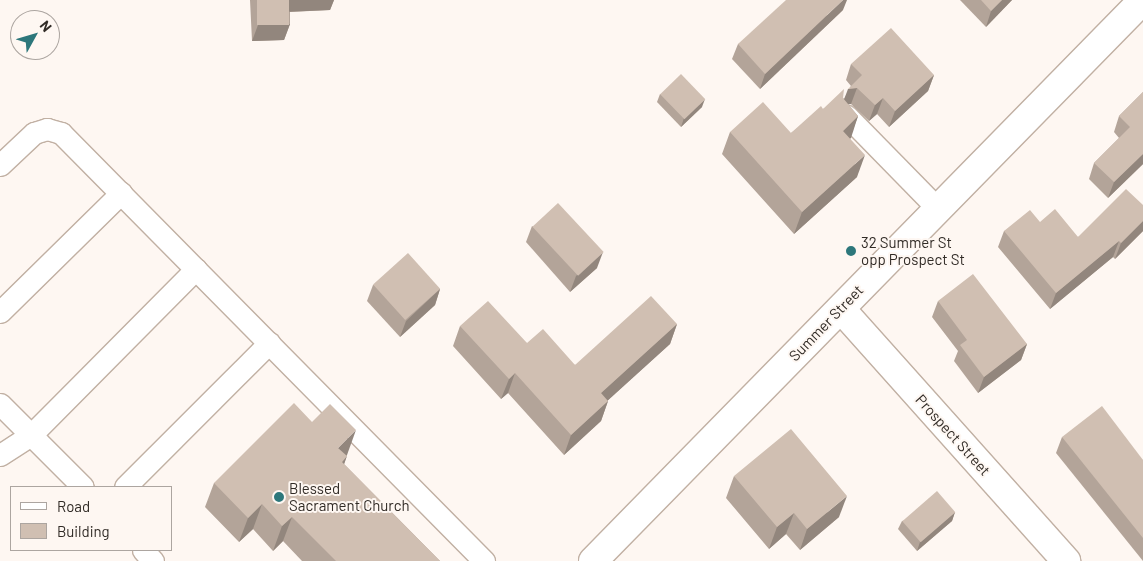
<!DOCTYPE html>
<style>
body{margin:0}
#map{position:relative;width:1143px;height:561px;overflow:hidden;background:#fef7f2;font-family:Barlow,sans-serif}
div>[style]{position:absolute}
.roads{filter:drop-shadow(1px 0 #c1b0a3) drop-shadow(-1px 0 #c1b0a3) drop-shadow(0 1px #c1b0a3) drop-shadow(0 -1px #c1b0a3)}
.service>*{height:21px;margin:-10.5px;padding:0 10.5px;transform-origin:10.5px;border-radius:10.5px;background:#fff}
.minor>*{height:28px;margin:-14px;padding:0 14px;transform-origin:14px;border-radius:14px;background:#fff}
.wall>*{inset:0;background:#b3a499}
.shaded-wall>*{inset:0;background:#92867d}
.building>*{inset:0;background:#d0bfb2;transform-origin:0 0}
.dots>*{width:14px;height:14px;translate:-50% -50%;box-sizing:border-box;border:2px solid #fef7f2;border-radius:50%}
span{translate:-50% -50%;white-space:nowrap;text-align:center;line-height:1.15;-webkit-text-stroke:4px #fef7f2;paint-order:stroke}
.poi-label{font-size:15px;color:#312b26}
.left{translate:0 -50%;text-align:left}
.street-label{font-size:15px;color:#312b26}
.legend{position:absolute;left:10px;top:486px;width:162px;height:65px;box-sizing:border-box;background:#fef7f2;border:1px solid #aca5a0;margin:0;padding:6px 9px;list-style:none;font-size:15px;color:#312b26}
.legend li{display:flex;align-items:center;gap:10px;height:25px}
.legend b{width:25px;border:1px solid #aca5a0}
.north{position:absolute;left:10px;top:10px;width:50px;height:50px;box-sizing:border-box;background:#fef7f2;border:1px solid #aca5a0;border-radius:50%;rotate:51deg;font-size:14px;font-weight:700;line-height:20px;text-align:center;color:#312b26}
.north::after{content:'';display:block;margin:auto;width:18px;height:22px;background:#2d777b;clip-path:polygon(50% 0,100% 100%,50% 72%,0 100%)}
</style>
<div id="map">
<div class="roads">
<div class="service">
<i style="left:847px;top:116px;width:130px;rotate:45.6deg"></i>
<i style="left:0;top:165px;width:47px;rotate:-43.3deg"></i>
<i style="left:34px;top:133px;width:14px;rotate:-17deg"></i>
<i style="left:47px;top:129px;width:15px;rotate:16deg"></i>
<i style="left:61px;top:133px;width:602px;rotate:45.34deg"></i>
<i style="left:0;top:312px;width:170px;rotate:-44.5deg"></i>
<i style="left:0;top:404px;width:117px;rotate:45deg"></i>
<i style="left:0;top:455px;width:37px;rotate:-33deg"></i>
<i style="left:31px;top:435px;width:234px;rotate:-45.2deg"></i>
<i style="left:125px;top:487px;width:204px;rotate:-45deg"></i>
<i style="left:143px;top:550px;width:15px;rotate:48deg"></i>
</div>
<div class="minor">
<i style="left:841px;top:309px;width:338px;rotate:48.2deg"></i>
<i style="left:593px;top:561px;width:786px;rotate:-45.57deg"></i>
</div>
</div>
<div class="wall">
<i style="clip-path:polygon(250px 0,334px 0,330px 10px,290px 12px,290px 24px,284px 40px,252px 41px)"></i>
<i style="clip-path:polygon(960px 0,1012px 0,986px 27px)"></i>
<i style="clip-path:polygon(843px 10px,760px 89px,732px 59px,738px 44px)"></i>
<i style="clip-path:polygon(851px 64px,934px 75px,928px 91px,889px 127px,877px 114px,869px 121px,851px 104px,848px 104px,858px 116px,850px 138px,857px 177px,794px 234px,722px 154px,730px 132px,791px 133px,823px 109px,843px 98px,844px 99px,851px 86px,846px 80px)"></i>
<i style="clip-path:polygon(1143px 92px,1143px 164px,1108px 198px,1089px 179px,1094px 163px,1119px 138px,1114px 132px,1119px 116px)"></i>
<i style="clip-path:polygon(660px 94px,702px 107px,681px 127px,657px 102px)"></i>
<i style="clip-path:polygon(1143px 205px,1143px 231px,1115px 259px,1113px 257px,1050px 309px,998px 247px,1004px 231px,1040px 222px,1078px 237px)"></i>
<i style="clip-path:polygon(532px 226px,597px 268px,570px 292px,526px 242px)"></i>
<i style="clip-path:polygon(373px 285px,440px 289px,435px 305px,400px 337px,367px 301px)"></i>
<i style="clip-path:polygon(938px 301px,1027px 344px,1021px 360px,978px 393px,954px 361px,958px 351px,932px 317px)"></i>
<i style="clip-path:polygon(677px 324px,670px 344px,608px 400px,608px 401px,601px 421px,564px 455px,508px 393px,501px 399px,453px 346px,460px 326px,527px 343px,575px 365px)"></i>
<i style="clip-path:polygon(1062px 437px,1143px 460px,1143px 561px,1056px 453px)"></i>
<i style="clip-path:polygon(347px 455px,344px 464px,440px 561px,302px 561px,283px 541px,273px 551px,253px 529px,239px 542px,205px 507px,214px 483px)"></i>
<i style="clip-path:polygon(734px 476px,839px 517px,800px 550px,786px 534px,769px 549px,726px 498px)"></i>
<i style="clip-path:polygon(955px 512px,952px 521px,917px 551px,898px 529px,902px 521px)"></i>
</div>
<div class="shaded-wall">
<i style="clip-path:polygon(288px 0,334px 0,330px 10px,283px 12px)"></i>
<i style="clip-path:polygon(843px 0,847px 0,843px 10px,760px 89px,765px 74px)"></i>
<i style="clip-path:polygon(1002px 0,1012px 0,986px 27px,991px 11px)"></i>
<i style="clip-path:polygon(290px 24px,284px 40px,252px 41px,258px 25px)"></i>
<i style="clip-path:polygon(934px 75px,928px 91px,889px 127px,895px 111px)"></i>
<i style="clip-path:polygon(857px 88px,851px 104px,842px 105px,848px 89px)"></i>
<i style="clip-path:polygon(883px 98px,877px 114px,869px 121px,875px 105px)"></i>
<i style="clip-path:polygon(705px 99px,702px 107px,681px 127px,684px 118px)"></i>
<i style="clip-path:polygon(858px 116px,851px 138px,835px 152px,843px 131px)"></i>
<i style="clip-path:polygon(1143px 154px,1143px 164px,1108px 198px,1114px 182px)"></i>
<i style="clip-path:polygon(865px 155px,857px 177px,794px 234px,802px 212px)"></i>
<i style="clip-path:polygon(1143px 221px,1143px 231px,1115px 259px,1121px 243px)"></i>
<i style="clip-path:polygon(1119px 241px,1113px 257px,1050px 309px,1056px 293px)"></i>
<i style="clip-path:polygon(603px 252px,597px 268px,570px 292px,576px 276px)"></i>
<i style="clip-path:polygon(440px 289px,435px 305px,400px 337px,406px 321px)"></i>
<i style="clip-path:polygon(677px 324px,670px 344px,594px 413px,601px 393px)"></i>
<i style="clip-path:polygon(1027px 344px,1021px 360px,978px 393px,984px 377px)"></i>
<i style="clip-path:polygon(515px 373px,508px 393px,501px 399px,509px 379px)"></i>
<i style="clip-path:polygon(608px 401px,601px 421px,564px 455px,571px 435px)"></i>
<i style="clip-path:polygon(356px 430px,347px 455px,330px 472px,338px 448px)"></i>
<i style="clip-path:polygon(347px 456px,338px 481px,342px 462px)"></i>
<i style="clip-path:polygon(847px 496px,839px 517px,800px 550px,807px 529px)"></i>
<i style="clip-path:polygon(262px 504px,253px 529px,239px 542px,248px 518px)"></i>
<i style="clip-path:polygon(955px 512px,952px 521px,917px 551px,920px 542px)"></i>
<i style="clip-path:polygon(794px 513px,786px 534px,769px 549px,777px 527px)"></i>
<i style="clip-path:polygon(292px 517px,283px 541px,273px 551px,282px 526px)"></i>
</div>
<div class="building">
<i style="left:257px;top:0;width:32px;height:25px"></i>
<i style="clip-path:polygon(786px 0,843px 0,765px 74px,738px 44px)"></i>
<i style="clip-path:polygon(981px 0,1002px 0,991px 11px)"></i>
<i style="clip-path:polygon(891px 28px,934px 75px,895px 111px,883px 98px,875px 105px,857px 88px,848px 89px,862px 75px,851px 64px)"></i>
<i style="left:681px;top:74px;width:35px;height:29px;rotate:46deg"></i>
<i style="clip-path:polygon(844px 89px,843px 98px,858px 116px,843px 131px,865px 155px,802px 212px,730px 132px,763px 102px,791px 133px,821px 106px,823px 109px)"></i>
<i style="clip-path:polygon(1143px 92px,1143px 154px,1114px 182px,1094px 163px,1130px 127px,1119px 116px)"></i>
<i style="clip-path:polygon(1126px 189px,1143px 205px,1143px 221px,1121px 243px,1119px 241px,1056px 293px,1004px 231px,1030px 210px,1040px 222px,1055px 209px,1078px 237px)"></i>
<i style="left:558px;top:203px;width:67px;height:35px;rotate:47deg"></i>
<i style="left:408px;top:253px;width:48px;height:47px;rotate:48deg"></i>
<i style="clip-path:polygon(973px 274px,1027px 344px,984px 377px,960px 345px,967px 340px,938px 301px)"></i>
<i style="clip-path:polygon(651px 296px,677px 324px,601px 393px,608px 401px,571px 435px,515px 373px,509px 379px,460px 326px,488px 301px,527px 343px,543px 329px,575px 365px)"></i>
<i style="clip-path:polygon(294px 403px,312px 422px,330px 404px,356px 430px,338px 448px,347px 456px,342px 462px,440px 561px,336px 561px,292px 517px,282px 526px,262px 504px,248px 518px,214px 483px)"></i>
<i style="clip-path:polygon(1102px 406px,1143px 460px,1143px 538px,1062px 437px)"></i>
<i style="clip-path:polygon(791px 429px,847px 496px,807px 529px,794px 513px,777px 527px,734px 476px)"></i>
<i style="left:937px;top:491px;width:28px;height:46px;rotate:49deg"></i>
</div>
<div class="dots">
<i style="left:851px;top:251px;background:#2d777b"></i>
<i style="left:279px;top:497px;background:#2d777b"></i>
</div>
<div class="poi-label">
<span class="left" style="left:861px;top:251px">32 Summer St<br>opp Prospect St</span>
<span class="left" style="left:289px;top:497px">Blessed<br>Sacrament Church</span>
</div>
<div class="street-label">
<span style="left:826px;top:323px;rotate:-46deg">Summer Street</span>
<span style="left:953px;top:435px;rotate:48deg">Prospect Street</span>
</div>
<ul class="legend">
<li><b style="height:6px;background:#fff"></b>Road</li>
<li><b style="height:14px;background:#d0bfb2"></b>Building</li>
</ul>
<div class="north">N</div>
</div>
